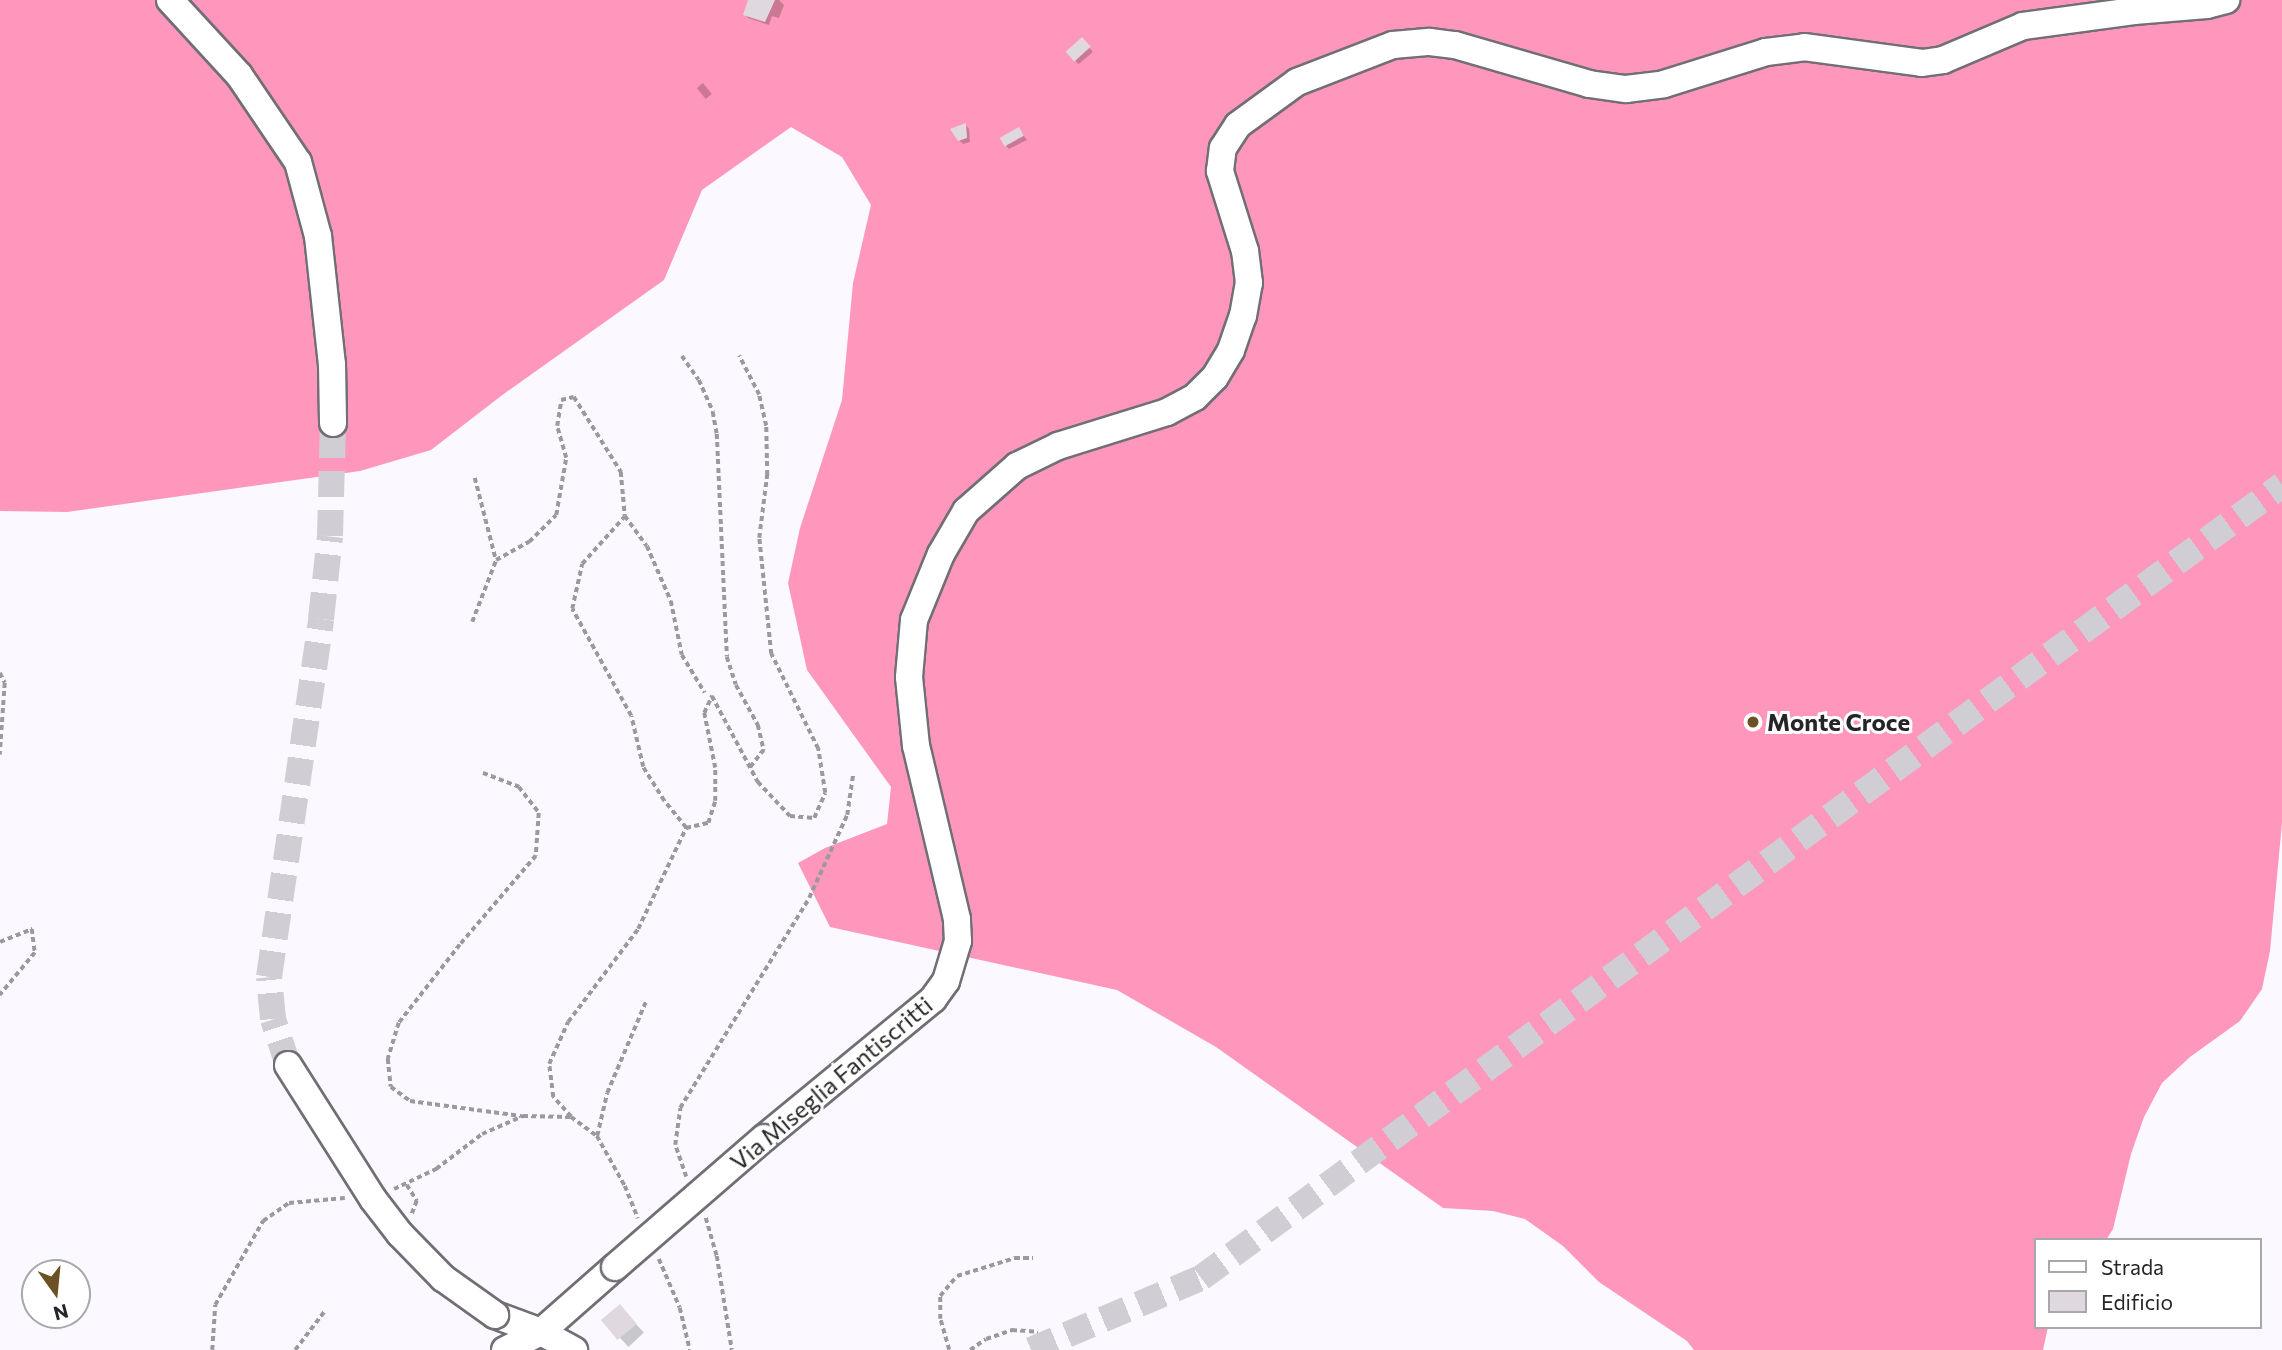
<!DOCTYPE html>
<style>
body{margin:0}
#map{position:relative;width:2282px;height:1350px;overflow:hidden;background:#fbf9ff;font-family:Commissioner,sans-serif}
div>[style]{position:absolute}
.forest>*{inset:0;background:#fe97bb}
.shadow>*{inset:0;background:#0003;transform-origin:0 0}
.building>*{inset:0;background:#dfd8de;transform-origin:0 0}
.minor-tunnel>*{height:26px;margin-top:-13px;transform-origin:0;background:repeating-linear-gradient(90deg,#d0ced4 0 26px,transparent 0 39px)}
.path>*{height:3.5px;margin-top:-1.75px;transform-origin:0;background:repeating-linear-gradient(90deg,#9a999d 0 5px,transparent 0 8.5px)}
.roads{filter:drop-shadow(2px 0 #716e75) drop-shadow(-2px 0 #716e75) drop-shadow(0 2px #716e75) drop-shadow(0 -2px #716e75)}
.minor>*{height:26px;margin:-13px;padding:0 13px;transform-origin:13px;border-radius:13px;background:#fff}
.bridges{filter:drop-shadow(2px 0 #716e75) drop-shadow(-2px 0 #716e75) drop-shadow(0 2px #716e75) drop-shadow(0 -2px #716e75)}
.minor-bridge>*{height:26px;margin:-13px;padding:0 13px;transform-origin:13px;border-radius:13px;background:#fff}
.dots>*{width:19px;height:19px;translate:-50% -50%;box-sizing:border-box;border:4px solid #fff;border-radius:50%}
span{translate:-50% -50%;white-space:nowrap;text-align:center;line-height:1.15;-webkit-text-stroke:6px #fff;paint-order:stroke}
.poi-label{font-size:24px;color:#252427;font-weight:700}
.left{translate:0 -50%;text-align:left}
.street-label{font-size:24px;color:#252427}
.legend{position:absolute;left:2034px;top:1238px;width:228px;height:91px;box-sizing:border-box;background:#fff;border:2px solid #a8a7a9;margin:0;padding:9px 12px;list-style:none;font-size:21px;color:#252427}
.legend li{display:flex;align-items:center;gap:14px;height:35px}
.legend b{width:35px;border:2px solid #a8a7a9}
.north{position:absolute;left:21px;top:1259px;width:70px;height:70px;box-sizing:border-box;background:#fff;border:2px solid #a8a7a9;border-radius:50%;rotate:165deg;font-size:19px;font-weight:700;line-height:28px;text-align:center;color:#252427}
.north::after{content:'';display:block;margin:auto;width:24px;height:32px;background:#6b5123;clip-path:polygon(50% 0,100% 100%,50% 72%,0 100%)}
</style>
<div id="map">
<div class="forest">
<i style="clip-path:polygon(0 0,2282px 0,2282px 823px,2270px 951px,2262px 989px,2240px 1021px,2190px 1057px,2162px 1083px,2144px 1117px,2131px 1154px,2113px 1229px,2106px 1240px,2035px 1240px,2035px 1327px,2048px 1327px,2043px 1350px,1694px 1350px,1687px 1341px,1599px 1282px,1563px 1246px,1525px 1219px,1493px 1211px,1443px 1208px,1216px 1047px,1117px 990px,830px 927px,798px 863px,825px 848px,887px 824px,891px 787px,807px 670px,788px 583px,800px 528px,842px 400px,853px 283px,871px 205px,842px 157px,791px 127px,702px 190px,664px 280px,501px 396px,431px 450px,360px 471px,67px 512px,0 511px)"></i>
</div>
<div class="shadow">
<i style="clip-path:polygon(750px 0,779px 0,784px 5px,779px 18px,772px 16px,769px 25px,748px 18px,745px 14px)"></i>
<i style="left:1082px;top:39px;width:17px;height:19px;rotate:50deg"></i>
<i style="left:703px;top:83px;width:14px;height:8px;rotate:51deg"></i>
<i style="clip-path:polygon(966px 125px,969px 129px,970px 142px,963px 144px,959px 140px)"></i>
<i style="clip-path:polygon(1019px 129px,1027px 140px,1009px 149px,1006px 146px)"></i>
<i style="left:620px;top:1307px;width:35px;height:21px;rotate:47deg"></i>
</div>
<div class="building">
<i style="clip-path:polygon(748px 0,775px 0,765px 22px,743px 15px)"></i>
<i style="left:1082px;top:37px;width:13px;height:22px;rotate:48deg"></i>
<i style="clip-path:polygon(966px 123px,967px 138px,958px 141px,950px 129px)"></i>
<i style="left:1019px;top:127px;width:10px;height:22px;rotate:61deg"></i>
<i style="left:620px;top:1304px;width:26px;height:25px;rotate:50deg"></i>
</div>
<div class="minor-tunnel">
<i style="left:288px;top:1065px;width:48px;rotate:-108.1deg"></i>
<i style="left:273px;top:1019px;width:42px;rotate:-95.4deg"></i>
<i style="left:269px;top:977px;width:362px;rotate:-81.7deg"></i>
<i style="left:321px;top:619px;width:83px;rotate:-83.8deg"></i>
<i style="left:330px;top:536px;width:113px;rotate:-88.5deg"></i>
<i style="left:1031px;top:1350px;width:185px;rotate:-23deg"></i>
<i style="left:1201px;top:1278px;width:1341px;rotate:-36.26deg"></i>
</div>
<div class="path">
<i style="left:682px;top:356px;width:29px;rotate:55deg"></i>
<i style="left:699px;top:380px;width:35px;rotate:66deg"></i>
<i style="left:713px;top:412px;width:22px;rotate:80deg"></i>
<i style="left:717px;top:434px;width:223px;rotate:87.4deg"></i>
<i style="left:727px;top:657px;width:29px;rotate:72deg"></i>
<i style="left:736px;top:685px;width:46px;rotate:61.2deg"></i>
<i style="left:758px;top:725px;width:26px;rotate:77deg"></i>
<i style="left:764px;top:750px;width:23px;rotate:128deg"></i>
<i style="left:475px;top:478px;width:85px;rotate:75.6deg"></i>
<i style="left:472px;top:622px;width:66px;rotate:-68.8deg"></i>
<i style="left:496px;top:560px;width:38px;rotate:-29deg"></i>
<i style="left:529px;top:542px;width:38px;rotate:-45deg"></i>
<i style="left:556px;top:515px;width:58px;rotate:-80deg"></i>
<i style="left:566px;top:458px;width:33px;rotate:-106deg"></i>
<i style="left:557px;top:426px;width:26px;rotate:-81deg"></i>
<i style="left:561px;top:400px;width:13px;rotate:-13deg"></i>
<i style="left:574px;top:397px;width:89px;rotate:57.9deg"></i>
<i style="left:621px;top:472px;width:44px;rotate:84.8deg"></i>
<i style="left:0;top:673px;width:11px;rotate:63deg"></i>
<i style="left:5px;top:683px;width:72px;rotate:94deg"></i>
<i style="left:483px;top:773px;width:39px;rotate:21deg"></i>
<i style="left:519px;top:787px;width:33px;rotate:52deg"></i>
<i style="left:539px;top:813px;width:43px;rotate:94deg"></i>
<i style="left:536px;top:856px;width:117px;rotate:130.5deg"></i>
<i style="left:460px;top:945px;width:99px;rotate:128deg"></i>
<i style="left:399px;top:1023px;width:38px;rotate:107deg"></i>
<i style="left:388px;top:1059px;width:28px;rotate:84deg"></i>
<i style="left:391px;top:1087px;width:24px;rotate:36deg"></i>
<i style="left:410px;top:1101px;width:112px;rotate:7.7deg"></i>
<i style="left:686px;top:828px;width:23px;rotate:-13deg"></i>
<i style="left:708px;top:823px;width:23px;rotate:-72deg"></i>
<i style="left:715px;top:801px;width:33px;rotate:-90deg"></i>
<i style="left:715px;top:768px;width:56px;rotate:-101.3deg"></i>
<i style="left:704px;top:713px;width:19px;rotate:-65deg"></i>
<i style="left:712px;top:696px;width:98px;rotate:61.9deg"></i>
<i style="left:758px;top:782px;width:47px;rotate:46.7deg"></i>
<i style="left:790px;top:816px;width:24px;rotate:5deg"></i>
<i style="left:814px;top:818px;width:27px;rotate:-66deg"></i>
<i style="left:825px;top:793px;width:45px;rotate:-99deg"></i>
<i style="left:818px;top:749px;width:106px;rotate:-116.3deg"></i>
<i style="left:771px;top:654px;width:117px;rotate:-95.9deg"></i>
<i style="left:759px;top:538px;width:64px;rotate:-82.8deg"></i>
<i style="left:767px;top:475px;width:49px;rotate:-91.2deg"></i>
<i style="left:766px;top:426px;width:32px;rotate:-103deg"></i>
<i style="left:759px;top:395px;width:44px;rotate:-117.1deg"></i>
<i style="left:0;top:942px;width:35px;rotate:-22deg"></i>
<i style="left:32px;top:929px;width:24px;rotate:83deg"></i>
<i style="left:35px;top:953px;width:55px;rotate:129.8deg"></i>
<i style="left:571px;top:1117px;width:27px;rotate:-132deg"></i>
<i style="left:553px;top:1097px;width:33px;rotate:-97deg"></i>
<i style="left:549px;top:1064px;width:46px;rotate:-65.7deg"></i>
<i style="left:568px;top:1022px;width:116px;rotate:-53deg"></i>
<i style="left:638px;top:929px;width:112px;rotate:-64.6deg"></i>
<i style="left:686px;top:828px;width:35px;rotate:-129deg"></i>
<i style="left:664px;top:801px;width:40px;rotate:-122deg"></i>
<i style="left:643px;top:767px;width:52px;rotate:-103.2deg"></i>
<i style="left:631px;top:716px;width:122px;rotate:-118.9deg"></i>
<i style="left:572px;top:609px;width:46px;rotate:-77.5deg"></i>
<i style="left:582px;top:564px;width:64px;rotate:-48.1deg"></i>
<i style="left:625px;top:516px;width:37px;rotate:54deg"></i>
<i style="left:647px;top:546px;width:60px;rotate:66.4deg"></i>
<i style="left:671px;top:601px;width:55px;rotate:78.5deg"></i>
<i style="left:682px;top:655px;width:44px;rotate:58.8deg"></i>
<i style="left:597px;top:1136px;width:44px;rotate:-76.9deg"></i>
<i style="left:607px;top:1093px;width:100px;rotate:-67deg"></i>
<i style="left:686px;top:1177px;width:34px;rotate:-109deg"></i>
<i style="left:675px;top:1145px;width:37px;rotate:-82deg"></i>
<i style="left:680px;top:1108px;width:246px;rotate:-58.4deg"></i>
<i style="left:809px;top:898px;width:91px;rotate:-65.4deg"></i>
<i style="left:847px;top:815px;width:41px;rotate:-81.7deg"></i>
<i style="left:407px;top:1185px;width:19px;rotate:58deg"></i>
<i style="left:417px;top:1201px;width:14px;rotate:111deg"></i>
<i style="left:394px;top:1189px;width:47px;rotate:-25.5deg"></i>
<i style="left:436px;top:1169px;width:58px;rotate:-37.3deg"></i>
<i style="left:482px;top:1134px;width:45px;rotate:-23.7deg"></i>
<i style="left:523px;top:1116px;width:48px;rotate:1.2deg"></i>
<i style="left:571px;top:1117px;width:32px;rotate:36deg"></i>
<i style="left:597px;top:1136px;width:57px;rotate:60.8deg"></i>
<i style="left:625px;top:1186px;width:35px;rotate:68deg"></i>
<i style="left:706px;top:1218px;width:40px;rotate:74deg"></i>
<i style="left:717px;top:1256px;width:95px;rotate:80.9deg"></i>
<i style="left:659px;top:1259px;width:53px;rotate:66.8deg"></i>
<i style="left:680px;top:1308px;width:43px;rotate:76.6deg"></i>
<i style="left:212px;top:1350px;width:45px;rotate:-86.2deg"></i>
<i style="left:215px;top:1305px;width:97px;rotate:-60.3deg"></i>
<i style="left:263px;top:1221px;width:32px;rotate:-35deg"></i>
<i style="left:289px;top:1203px;width:56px;rotate:-5.1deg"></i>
<i style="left:295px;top:1350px;width:48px;rotate:-52.7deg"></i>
<i style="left:949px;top:1350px;width:32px;rotate:-106deg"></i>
<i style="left:940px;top:1319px;width:23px;rotate:-90deg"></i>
<i style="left:940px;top:1296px;width:26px;rotate:-50deg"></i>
<i style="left:957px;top:1276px;width:61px;rotate:-17.2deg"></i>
<i style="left:1015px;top:1258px;width:18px"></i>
<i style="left:970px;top:1350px;width:19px;rotate:-35deg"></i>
<i style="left:986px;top:1339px;width:28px;rotate:-19deg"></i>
<i style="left:1012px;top:1330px;width:26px;rotate:4deg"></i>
</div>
<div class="roads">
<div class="minor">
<i style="left:170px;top:0;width:102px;rotate:47.4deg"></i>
<i style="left:239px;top:75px;width:105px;rotate:55.9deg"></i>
<i style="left:298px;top:162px;width:77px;rotate:74.9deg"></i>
<i style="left:318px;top:236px;width:129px;rotate:83.8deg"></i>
<i style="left:332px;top:364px;width:59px;rotate:89deg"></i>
<i style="left:764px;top:1138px;width:219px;rotate:-39.4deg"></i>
<i style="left:933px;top:999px;width:22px;rotate:-54deg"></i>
<i style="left:946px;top:981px;width:42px;rotate:-73.3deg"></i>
<i style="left:958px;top:941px;width:22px;rotate:-93deg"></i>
<i style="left:957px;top:919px;width:178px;rotate:-103.3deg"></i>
<i style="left:916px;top:746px;width:69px;rotate:-95.8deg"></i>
<i style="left:909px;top:677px;width:57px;rotate:-85deg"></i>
<i style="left:914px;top:620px;width:71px;rotate:-67.8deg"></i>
<i style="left:941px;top:554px;width:50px;rotate:-59.8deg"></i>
<i style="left:966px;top:511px;width:68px;rotate:-41.4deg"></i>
<i style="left:1017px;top:466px;width:46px;rotate:-26deg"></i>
<i style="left:1058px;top:446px;width:114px;rotate:-17.3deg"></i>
<i style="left:1167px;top:412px;width:32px;rotate:-28deg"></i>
<i style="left:1195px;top:397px;width:28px;rotate:-45deg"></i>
<i style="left:1215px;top:377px;width:31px;rotate:-59deg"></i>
<i style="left:1231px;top:350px;width:36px;rotate:-71deg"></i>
<i style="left:1243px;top:316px;width:34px;rotate:-80deg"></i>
<i style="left:1249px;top:283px;width:32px;rotate:-97deg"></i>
<i style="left:1245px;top:251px;width:84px;rotate:-107.4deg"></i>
<i style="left:1220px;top:171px;width:23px;rotate:-83deg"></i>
<i style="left:1223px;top:148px;width:27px;rotate:-57deg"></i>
<i style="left:1238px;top:125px;width:73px;rotate:-36.1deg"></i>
<i style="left:1297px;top:82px;width:103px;rotate:-21.1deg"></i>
<i style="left:1393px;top:45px;width:37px;rotate:-5deg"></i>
<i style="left:1430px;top:42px;width:25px;rotate:7deg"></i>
<i style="left:1455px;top:45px;width:140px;rotate:16.2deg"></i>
<i style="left:1589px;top:84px;width:37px;rotate:8deg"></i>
<i style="left:1626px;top:89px;width:38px;rotate:-7deg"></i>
<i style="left:1664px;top:84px;width:107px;rotate:-17.4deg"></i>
<i style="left:1766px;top:52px;width:38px;rotate:-7deg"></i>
<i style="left:1804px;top:47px;width:119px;rotate:7.7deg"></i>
<i style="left:1922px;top:63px;width:21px;rotate:-8deg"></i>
<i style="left:1943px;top:60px;width:87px;rotate:-23deg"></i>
<i style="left:2023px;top:26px;width:112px;rotate:-7.7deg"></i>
<i style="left:2134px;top:11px;width:73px;rotate:-4.7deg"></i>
<i style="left:2207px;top:5px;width:20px;rotate:-15deg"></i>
<i style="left:495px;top:1315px;width:49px;rotate:20.3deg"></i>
<i style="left:541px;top:1332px;width:38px;rotate:29deg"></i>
<i style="left:505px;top:1350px;width:40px;rotate:-26.6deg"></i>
<i style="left:541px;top:1332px;width:98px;rotate:-41.3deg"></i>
</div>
</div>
<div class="bridges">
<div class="minor-bridge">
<i style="left:288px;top:1065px;width:159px;rotate:57.6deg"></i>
<i style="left:373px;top:1199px;width:44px;rotate:52.4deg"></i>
<i style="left:400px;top:1234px;width:62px;rotate:45.7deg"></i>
<i style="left:443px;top:1278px;width:64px;rotate:35.4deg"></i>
<i style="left:615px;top:1267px;width:197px;rotate:-40.9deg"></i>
</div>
</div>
<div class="dots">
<i style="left:1753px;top:722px;background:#6b5123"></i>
</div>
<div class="poi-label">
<span class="left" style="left:1767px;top:722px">Monte Croce</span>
</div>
<div class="street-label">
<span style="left:831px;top:1083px;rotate:-40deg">Via Miseglia Fantiscritti</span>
</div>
<ul class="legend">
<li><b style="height:9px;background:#fff"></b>Strada</li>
<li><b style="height:19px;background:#dfd8de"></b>Edificio</li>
</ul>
<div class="north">N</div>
</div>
